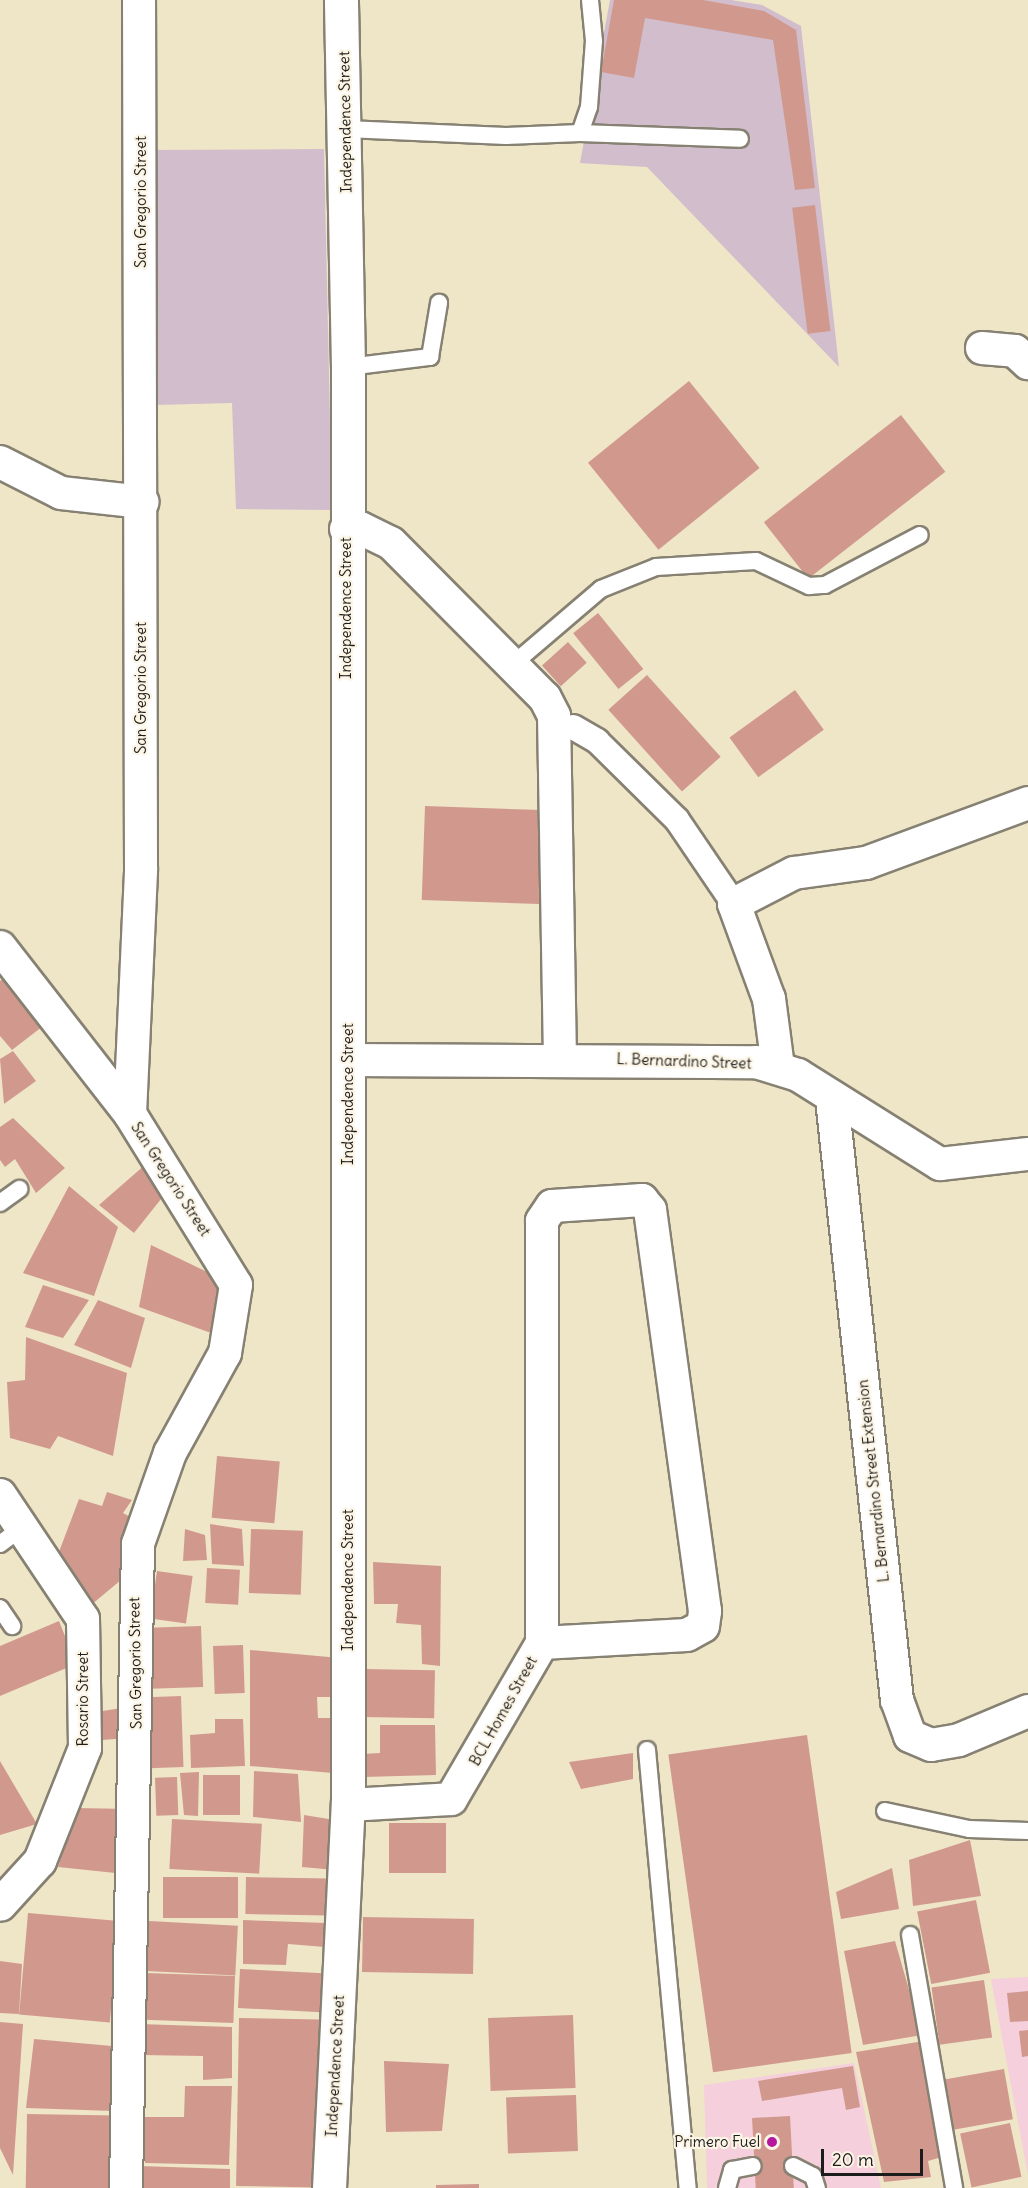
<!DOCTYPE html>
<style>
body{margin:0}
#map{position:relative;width:1028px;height:2188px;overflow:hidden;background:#efe6c8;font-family:Delius,sans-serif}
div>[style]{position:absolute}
.built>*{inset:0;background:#f5cfdb}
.industrial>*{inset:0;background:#d1bdcc}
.building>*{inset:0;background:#d1998d;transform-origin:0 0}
.roads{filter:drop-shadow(2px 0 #868172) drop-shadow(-2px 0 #868172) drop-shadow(0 2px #868172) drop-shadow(0 -2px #868172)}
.service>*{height:16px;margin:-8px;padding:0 8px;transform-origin:8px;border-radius:8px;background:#fff}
.pedestrian>*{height:24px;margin:-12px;padding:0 12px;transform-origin:12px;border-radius:12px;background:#fff}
.minor>*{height:32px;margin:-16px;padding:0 16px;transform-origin:16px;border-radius:16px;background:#fff}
.tertiary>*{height:33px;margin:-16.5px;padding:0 16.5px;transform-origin:16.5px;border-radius:16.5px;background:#fff}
.dots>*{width:16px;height:16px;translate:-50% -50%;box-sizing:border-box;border:3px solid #fcf5e5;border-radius:50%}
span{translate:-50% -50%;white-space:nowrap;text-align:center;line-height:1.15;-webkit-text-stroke:4.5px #fcf5e5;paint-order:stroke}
.street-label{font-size:15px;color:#1c1c1c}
.poi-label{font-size:15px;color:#1c1c1c}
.right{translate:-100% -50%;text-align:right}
.scale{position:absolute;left:821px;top:2149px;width:102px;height:27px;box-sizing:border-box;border:3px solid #1c1c1c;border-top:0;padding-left:8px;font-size:18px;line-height:21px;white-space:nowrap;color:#1c1c1c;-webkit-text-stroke:4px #fcf5e5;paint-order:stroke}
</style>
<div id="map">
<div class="built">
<i style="clip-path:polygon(1028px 1977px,1028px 2175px,991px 1979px)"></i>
<i style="clip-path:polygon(854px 2063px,881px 2188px,707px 2188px,704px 2085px)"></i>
</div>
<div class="industrial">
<i style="clip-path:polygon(610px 0,731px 0,762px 5px,801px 26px,839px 367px,647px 167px,580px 163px)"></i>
<i style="clip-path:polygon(324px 149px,332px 510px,236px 509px,232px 403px,154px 405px,149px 150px)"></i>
</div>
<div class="building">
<i style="clip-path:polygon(614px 0,703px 0,764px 11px,796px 30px,815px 188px,795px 190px,773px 40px,645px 18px,634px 78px,601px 72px)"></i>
<i style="left:815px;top:205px;width:127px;height:23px;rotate:83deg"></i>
<i style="left:689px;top:381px;width:112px;height:130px;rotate:51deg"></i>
<i style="left:901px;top:415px;width:72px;height:174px;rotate:52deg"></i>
<i style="left:598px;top:613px;width:72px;height:32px;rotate:51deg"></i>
<i style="left:568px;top:642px;width:28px;height:35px;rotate:48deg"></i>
<i style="left:647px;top:675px;width:110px;height:52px;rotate:48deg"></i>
<i style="left:795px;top:690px;width:49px;height:81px;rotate:54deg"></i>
<i style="left:425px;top:806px;width:125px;height:94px;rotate:2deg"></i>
<i style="clip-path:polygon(10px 972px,47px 1023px,12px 1050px,0 1036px,0 981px)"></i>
<i style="clip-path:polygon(13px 1051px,36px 1081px,4px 1104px,0 1059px)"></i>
<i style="clip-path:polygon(13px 1118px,65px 1168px,36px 1193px,15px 1159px,5px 1167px,0 1160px,0 1127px)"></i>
<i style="clip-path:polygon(146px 1164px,165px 1194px,134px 1233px,99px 1205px)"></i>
<i style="clip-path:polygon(69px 1186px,118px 1227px,94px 1296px,23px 1273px)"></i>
<i style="clip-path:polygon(151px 1245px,226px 1281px,211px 1333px,139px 1307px)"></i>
<i style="clip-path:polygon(43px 1285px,89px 1300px,63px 1338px,25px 1327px)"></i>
<i style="clip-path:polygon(98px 1300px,145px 1318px,131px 1368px,74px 1345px)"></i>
<i style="clip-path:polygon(26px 1337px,127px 1373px,113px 1456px,58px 1436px,50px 1449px,10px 1438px,7px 1382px,25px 1380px)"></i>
<i style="left:217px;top:1456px;width:63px;height:62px;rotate:5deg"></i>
<i style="clip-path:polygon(107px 1492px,132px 1500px,123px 1513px,136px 1520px,127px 1575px,91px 1605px,54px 1565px,79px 1499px,102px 1506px)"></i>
<i style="clip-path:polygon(210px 1524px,242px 1529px,244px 1566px,212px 1564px)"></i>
<i style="clip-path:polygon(185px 1529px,205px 1535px,207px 1560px,183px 1561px)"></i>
<i style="left:251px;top:1529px;width:52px;height:64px;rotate:2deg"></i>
<i style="clip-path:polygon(373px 1562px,441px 1566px,440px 1666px,422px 1664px,421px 1625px,396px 1623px,398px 1604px,374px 1604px)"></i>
<i style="left:207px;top:1568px;width:33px;height:35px;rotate:3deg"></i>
<i style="left:157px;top:1571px;width:36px;height:48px;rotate:8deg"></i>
<i style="clip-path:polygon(59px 1621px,76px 1664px,0 1696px,0 1646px)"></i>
<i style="left:201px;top:1626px;width:61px;height:53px;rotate:88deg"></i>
<i style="left:243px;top:1645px;width:48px;height:30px;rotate:88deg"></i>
<i style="clip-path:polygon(250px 1650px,340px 1658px,336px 1697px,317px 1697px,318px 1718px,334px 1718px,333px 1773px,250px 1766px)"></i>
<i style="left:364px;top:1669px;width:71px;height:48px;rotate:1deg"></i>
<i style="left:181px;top:1696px;width:71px;height:34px;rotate:88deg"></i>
<i style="clip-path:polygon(128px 1707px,128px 1738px,102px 1740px,96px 1712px)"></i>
<i style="clip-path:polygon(215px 1719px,243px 1719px,245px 1766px,191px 1768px,190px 1735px,215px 1733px)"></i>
<i style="clip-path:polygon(380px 1725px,435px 1725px,436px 1775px,363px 1777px,361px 1754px,380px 1753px)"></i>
<i style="left:807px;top:1735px;width:321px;height:140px;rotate:82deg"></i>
<i style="clip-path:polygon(633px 1753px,633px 1779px,581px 1789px,569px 1762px)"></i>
<i style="clip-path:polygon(0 1761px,37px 1824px,0 1835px)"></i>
<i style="clip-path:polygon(254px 1771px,298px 1774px,301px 1822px,253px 1817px)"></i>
<i style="clip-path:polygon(199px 1772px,198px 1816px,184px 1815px,180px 1773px)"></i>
<i style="left:240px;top:1775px;width:40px;height:37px;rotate:90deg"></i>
<i style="left:177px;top:1777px;width:38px;height:22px;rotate:88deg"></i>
<i style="clip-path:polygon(77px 1808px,129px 1809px,125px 1874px,58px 1867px)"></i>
<i style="clip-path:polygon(304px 1815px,335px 1820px,335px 1870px,302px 1867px)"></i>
<i style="left:172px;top:1819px;width:90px;height:50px;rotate:3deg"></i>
<i style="left:389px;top:1823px;width:57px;height:50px"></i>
<i style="clip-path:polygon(970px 1840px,981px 1896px,913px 1906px,909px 1860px)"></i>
<i style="clip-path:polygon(892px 1868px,899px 1909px,841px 1919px,836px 1892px)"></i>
<i style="left:163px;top:1877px;width:75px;height:41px"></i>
<i style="left:246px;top:1877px;width:83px;height:37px;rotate:1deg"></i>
<i style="left:976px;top:1900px;width:74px;height:60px;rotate:79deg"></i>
<i style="left:28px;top:1913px;width:91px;height:102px;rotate:5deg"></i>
<i style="left:474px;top:1919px;width:55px;height:111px;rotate:91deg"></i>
<i style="clip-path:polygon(243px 1920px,327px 1923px,325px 1947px,288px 1944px,286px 1965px,243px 1964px)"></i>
<i style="left:149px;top:1921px;width:89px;height:50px;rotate:3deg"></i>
<i style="clip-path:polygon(895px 1941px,922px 2035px,863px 2045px,844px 1951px)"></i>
<i style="clip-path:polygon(0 1961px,22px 1964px,19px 2014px,0 2013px)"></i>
<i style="left:240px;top:1969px;width:83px;height:39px;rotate:3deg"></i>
<i style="left:235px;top:1976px;width:47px;height:89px;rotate:92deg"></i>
<i style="left:984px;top:1980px;width:58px;height:53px;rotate:82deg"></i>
<i style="clip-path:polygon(1028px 1991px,1028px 2021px,1010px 2022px,1007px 1993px)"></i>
<i style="left:573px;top:2015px;width:73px;height:85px;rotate:88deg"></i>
<i style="left:239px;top:2018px;width:81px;height:168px;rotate:1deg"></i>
<i style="clip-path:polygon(0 2022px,23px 2024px,13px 2175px,0 2148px)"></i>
<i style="clip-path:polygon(139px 2024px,232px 2027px,232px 2078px,203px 2080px,203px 2056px,139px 2055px)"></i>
<i style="clip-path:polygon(1028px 2030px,1028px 2056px,1022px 2057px,1019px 2031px)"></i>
<i style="clip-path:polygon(34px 2039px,112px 2046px,113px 2111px,26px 2108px)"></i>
<i style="clip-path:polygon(924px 2041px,945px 2156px,928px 2161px,931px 2177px,884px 2182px,856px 2052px)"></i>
<i style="clip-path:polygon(384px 2061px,449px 2064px,442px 2131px,386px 2132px)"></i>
<i style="clip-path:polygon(853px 2066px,860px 2107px,846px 2110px,842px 2088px,762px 2101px,758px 2081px)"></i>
<i style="left:1004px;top:2069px;width:51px;height:62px;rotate:80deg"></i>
<i style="clip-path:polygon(185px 2086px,232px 2086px,229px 2165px,145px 2163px,145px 2117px,184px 2117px)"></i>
<i style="left:576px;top:2095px;width:56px;height:70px;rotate:88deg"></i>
<i style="left:27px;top:2114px;width:88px;height:74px;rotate:1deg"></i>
<i style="left:790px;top:2116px;width:72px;height:38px;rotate:87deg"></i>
<i style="left:1010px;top:2123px;width:55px;height:51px;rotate:78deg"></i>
<i style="clip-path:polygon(140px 2166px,230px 2169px,230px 2188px,139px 2188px)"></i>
<i style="clip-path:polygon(479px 2184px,479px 2188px,436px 2188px,436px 2185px)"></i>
</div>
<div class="roads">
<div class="service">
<i style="left:346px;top:129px;width:160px;rotate:2.5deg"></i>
<i style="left:506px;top:136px;width:74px;rotate:-2.3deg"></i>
<i style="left:580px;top:133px;width:28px;rotate:-71deg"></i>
<i style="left:589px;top:107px;width:66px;rotate:-85.7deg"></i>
<i style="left:594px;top:41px;width:41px;rotate:-95.6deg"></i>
<i style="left:580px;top:133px;width:160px;rotate:2.1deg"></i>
<i style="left:348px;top:367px;width:83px;rotate:-7deg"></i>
<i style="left:430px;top:357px;width:55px;rotate:-80.5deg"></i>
<i style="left:512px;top:665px;width:117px;rotate:-40.5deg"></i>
<i style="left:601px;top:589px;width:59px;rotate:-21.8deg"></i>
<i style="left:656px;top:567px;width:100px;rotate:-3.4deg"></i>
<i style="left:756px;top:561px;width:59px;rotate:25.3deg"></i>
<i style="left:809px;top:586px;width:16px;rotate:-4deg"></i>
<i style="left:825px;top:585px;width:107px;rotate:-27.8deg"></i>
<i style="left:0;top:1203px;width:24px;rotate:-36deg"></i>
<i style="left:0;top:1544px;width:26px;rotate:-37deg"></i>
<i style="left:0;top:1608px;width:22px;rotate:56deg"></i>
<i style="left:647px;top:1750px;width:440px;rotate:84.7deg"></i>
<i style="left:885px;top:1811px;width:86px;rotate:12.1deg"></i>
<i style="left:969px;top:1829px;width:59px;rotate:1.9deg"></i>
<i style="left:910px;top:1935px;width:257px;rotate:80.1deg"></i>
<i style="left:793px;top:2166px;width:22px;rotate:27deg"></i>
<i style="left:813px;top:2176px;width:13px;rotate:72deg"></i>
<i style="left:727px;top:2188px;width:19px;rotate:-74deg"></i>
<i style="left:732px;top:2170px;width:21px;rotate:-11deg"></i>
</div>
<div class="pedestrian">
<i style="left:573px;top:727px;width:28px;rotate:30deg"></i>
<i style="left:597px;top:741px;width:112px;rotate:44.6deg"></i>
<i style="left:677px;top:820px;width:102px;rotate:55.8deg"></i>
</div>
<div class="minor">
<i style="left:982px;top:348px;width:33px;rotate:5deg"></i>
<i style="left:1015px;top:351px;width:18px;rotate:43deg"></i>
<i style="left:0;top:462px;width:68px;rotate:26.9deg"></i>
<i style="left:61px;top:493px;width:82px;rotate:6.3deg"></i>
<i style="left:346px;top:529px;width:14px;rotate:-4deg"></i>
<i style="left:360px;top:528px;width:34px;rotate:26deg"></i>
<i style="left:391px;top:543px;width:218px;rotate:45.2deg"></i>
<i style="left:545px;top:698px;width:20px;rotate:63deg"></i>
<i style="left:554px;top:716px;width:341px;rotate:89deg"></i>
<i style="left:0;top:947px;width:212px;rotate:52.1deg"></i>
<i style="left:130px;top:1114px;width:201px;rotate:58.2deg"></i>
<i style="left:236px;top:1285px;width:69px;rotate:99.2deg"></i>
<i style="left:225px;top:1353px;width:114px;rotate:118.8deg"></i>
<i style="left:170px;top:1453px;width:96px;rotate:109.4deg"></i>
<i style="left:138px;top:1544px;width:644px;rotate:91.07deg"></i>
<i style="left:348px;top:1060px;width:408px;rotate:0.3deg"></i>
<i style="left:756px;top:1062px;width:44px;rotate:17.2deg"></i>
<i style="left:798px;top:1075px;width:168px;rotate:32.1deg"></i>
<i style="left:940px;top:1164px;width:89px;rotate:-6.5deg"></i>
<i style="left:778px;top:1067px;width:69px;rotate:-97.5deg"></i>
<i style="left:769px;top:999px;width:101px;rotate:-110.2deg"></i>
<i style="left:734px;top:904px;width:68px;rotate:-27.3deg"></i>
<i style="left:794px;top:873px;width:73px;rotate:-7.9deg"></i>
<i style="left:866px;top:863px;width:173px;rotate:-20.3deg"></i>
<i style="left:832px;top:1099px;width:605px;rotate:83.83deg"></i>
<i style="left:897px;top:1700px;width:38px;rotate:70deg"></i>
<i style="left:910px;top:1736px;width:23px;rotate:23deg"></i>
<i style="left:931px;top:1745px;width:28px;rotate:-10deg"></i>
<i style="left:959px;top:1740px;width:75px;rotate:-22.8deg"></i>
<i style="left:130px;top:1114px;width:246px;rotate:-87.4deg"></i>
<i style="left:141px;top:868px;width:868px;rotate:-90.13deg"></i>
<i style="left:0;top:1495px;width:149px;rotate:56.2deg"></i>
<i style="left:83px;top:1619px;width:129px;rotate:89.1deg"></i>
<i style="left:85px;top:1748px;width:122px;rotate:111.7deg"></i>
<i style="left:40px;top:1861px;width:59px;rotate:132.3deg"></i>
<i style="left:348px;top:1805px;width:103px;rotate:-3.3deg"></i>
<i style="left:451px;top:1799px;width:181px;rotate:-59.7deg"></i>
<i style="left:542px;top:1643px;width:145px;rotate:-3.2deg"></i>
<i style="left:687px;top:1635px;width:18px;rotate:-29deg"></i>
<i style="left:703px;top:1626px;width:15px;rotate:-82deg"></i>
<i style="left:705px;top:1611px;width:405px;rotate:-97.8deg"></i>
<i style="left:650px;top:1210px;width:13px;rotate:-129deg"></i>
<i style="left:642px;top:1200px;width:90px;rotate:176.2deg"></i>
<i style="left:552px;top:1206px;width:18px;rotate:124deg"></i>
<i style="left:542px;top:1221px;width:422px;rotate:90deg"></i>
</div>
<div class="tertiary">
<i style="left:329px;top:2188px;width:383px;rotate:-87.2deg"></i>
<i style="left:348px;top:1805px;width:1438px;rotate:-90deg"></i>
<i style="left:348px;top:367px;width:367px;rotate:-91.1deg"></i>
</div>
</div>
<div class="dots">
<i style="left:772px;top:2142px;background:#b5179e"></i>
</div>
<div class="street-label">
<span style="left:345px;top:122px;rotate:-91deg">Independence Street</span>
<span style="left:141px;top:202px;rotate:-90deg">San Gregorio Street</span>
<span style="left:346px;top:608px;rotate:-90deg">Independence Street</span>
<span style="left:141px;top:688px;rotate:-90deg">San Gregorio Street</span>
<span style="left:684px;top:1061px;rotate:2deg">L. Bernardino Street</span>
<span style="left:348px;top:1094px;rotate:-90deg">Independence Street</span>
<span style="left:171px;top:1179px;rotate:57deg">San Gregorio Street</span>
<span style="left:873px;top:1481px;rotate:-96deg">L. Bernardino Street Extension</span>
<span style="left:348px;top:1580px;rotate:-90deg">Independence Street</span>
<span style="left:135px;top:1663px;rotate:-91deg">San Gregorio Street</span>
<span style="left:83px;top:1699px;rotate:-90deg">Rosario Street</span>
<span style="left:503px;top:1711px;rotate:-61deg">BCL Homes Street</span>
<span style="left:335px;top:2066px;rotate:-87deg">Independence Street</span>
</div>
<div class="poi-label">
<span class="right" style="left:760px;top:2142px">Primero Fuel</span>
</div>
<div class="scale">20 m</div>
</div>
